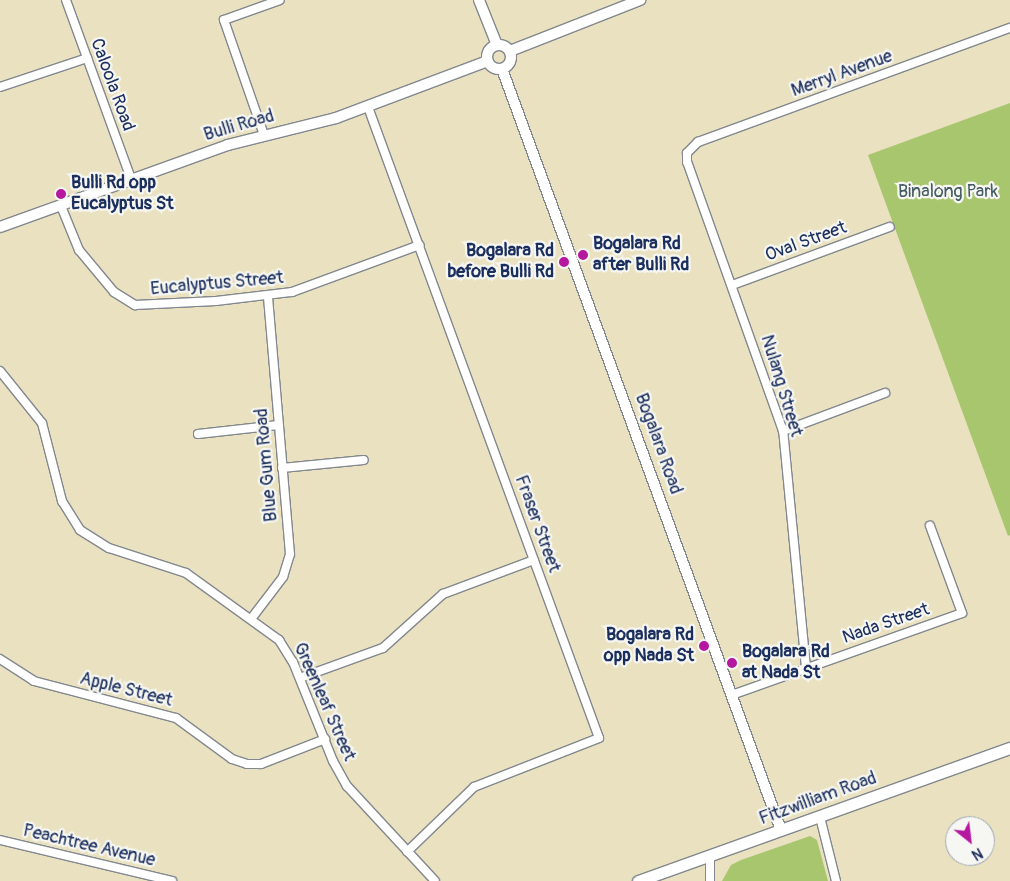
<!DOCTYPE html>
<style>
body{margin:0}
#map{position:relative;width:1010px;height:881px;overflow:hidden;background:#e9e1bf;font-family:Pangolin,sans-serif}
div>[style]{position:absolute}
.green>*{inset:0;background:#a8c66e}
.roads{filter:drop-shadow(1px 0 #82888e) drop-shadow(-1px 0 #82888e) drop-shadow(0 1px #82888e) drop-shadow(0 -1px #82888e)}
.minor>*{height:8px;margin:-4px;padding:0 4px;transform-origin:4px;border-radius:4px;background:#fff}
.tertiary>*{height:10px;margin:-5px;padding:0 5px;transform-origin:5px;border-radius:5px;background:#fff}
.tertiary>.ring{margin:-5px;padding:0;box-sizing:content-box;background:none;border:10px solid #fff;border-radius:50%}
.secondary>*{height:11px;margin:-5.5px;padding:0 5.5px;transform-origin:5.5px;border-radius:5.5px;background:#fff}
.dots>*{width:14px;height:14px;translate:-50% -50%;box-sizing:border-box;border:2px solid #f6f6f2;border-radius:50%}
span{translate:-50% -50%;white-space:nowrap;text-align:center;line-height:1.15;-webkit-text-stroke:4.5px #f6f6f2;paint-order:stroke}
.street-label{font-size:18px;color:#1b2f5e}
.poi-label{font-size:18px;color:#1b2f5e;font-weight:700}
.left{translate:0 -50%;text-align:left}
.right{translate:-100% -50%;text-align:right}
.park-label{font-size:18px;color:#455c63}
.north{position:absolute;left:945px;top:816px;width:50px;height:50px;box-sizing:border-box;background:#f6f6f2;border:1px solid #9ea6b7;border-radius:50%;rotate:151deg;font-size:14px;font-weight:700;line-height:20px;text-align:center;color:#1b2f5e}
.north::after{content:'';display:block;margin:auto;width:18px;height:22px;background:#b5179e;clip-path:polygon(50% 0,100% 100%,50% 72%,0 100%)}
</style>
<div id="map">
<div class="green">
<i style="clip-path:polygon(1010px 103px,1010px 535px,1008px 536px,868px 155px)"></i>
<i style="clip-path:polygon(810px 836px,817px 840px,828px 881px,722px 881px,731px 865px,741px 860px)"></i>
</div>
<div class="roads">
<div class="minor">
<i style="left:66px;top:0;width:190px;rotate:70deg"></i>
<i style="left:0;top:87px;width:92px;rotate:-18.4deg"></i>
<i style="left:368px;top:107px;width:672px;rotate:69.89deg"></i>
<i style="left:599px;top:738px;width:134px;rotate:158.6deg"></i>
<i style="left:474px;top:787px;width:93px;rotate:135.9deg"></i>
<i style="left:264px;top:135px;width:122px;rotate:-109.2deg"></i>
<i style="left:224px;top:20px;width:59px;rotate:-19.7deg"></i>
<i style="left:61px;top:206px;width:48px;rotate:67.8deg"></i>
<i style="left:79px;top:250px;width:55px;rotate:50.2deg"></i>
<i style="left:114px;top:292px;width:25px;rotate:32deg"></i>
<i style="left:135px;top:305px;width:81px;rotate:-2.8deg"></i>
<i style="left:216px;top:301px;width:77px;rotate:-6.8deg"></i>
<i style="left:292px;top:292px;width:136px;rotate:-20.2deg"></i>
<i style="left:732px;top:285px;width:168px;rotate:-20.2deg"></i>
<i style="left:0;top:371px;width:67px;rotate:51.1deg"></i>
<i style="left:42px;top:423px;width:81px;rotate:75.6deg"></i>
<i style="left:62px;top:501px;width:34px;rotate:58deg"></i>
<i style="left:80px;top:530px;width:34px;rotate:32deg"></i>
<i style="left:109px;top:548px;width:81px;rotate:18deg"></i>
<i style="left:186px;top:573px;width:115px;rotate:35.8deg"></i>
<i style="left:279px;top:640px;width:26px;rotate:58deg"></i>
<i style="left:293px;top:662px;width:107px;rotate:68deg"></i>
<i style="left:333px;top:761px;width:29px;rotate:61deg"></i>
<i style="left:347px;top:786px;width:129px;rotate:47.2deg"></i>
<i style="left:783px;top:431px;width:109px;rotate:-20.4deg"></i>
<i style="left:198px;top:434px;width:81px;rotate:-6.4deg"></i>
<i style="left:282px;top:468px;width:82px;rotate:-5.6deg"></i>
<i style="left:251px;top:619px;width:53px;rotate:-52.7deg"></i>
<i style="left:283px;top:577px;width:24px;rotate:-73deg"></i>
<i style="left:290px;top:554px;width:259px;rotate:-94.9deg"></i>
<i style="left:0;top:659px;width:40px;rotate:32.9deg"></i>
<i style="left:34px;top:681px;width:147px;rotate:14.6deg"></i>
<i style="left:176px;top:718px;width:69px;rotate:36.2deg"></i>
<i style="left:232px;top:759px;width:16px;rotate:18deg"></i>
<i style="left:247px;top:764px;width:14px"></i>
<i style="left:261px;top:764px;width:69px;rotate:-21.3deg"></i>
<i style="left:806px;top:668px;width:238px;rotate:-95.5deg"></i>
<i style="left:783px;top:431px;width:286px;rotate:-109.6deg"></i>
<i style="left:687px;top:162px;width:9px;rotate:-90deg"></i>
<i style="left:687px;top:153px;width:16px;rotate:-45deg"></i>
<i style="left:698px;top:142px;width:332px;rotate:-20.1deg"></i>
<i style="left:300px;top:678px;width:88px;rotate:-19.9deg"></i>
<i style="left:383px;top:648px;width:81px;rotate:-42deg"></i>
<i style="left:443px;top:594px;width:97px;rotate:-20.5deg"></i>
<i style="left:732px;top:695px;width:244px;rotate:-19.6deg"></i>
<i style="left:962px;top:613px;width:93px;rotate:-110.2deg"></i>
<i style="left:820px;top:817px;width:66px;rotate:76deg"></i>
<i style="left:0;top:840px;width:177px;rotate:13.4deg"></i>
<i style="left:710px;top:856px;width:25px;rotate:90deg"></i>
</div>
<div class="tertiary">
<i style="left:479px;top:0;width:48px;rotate:68.2deg"></i>
<i class="ring" style="left:487px;top:45px;width:14px;height:14px"></i>
<i style="left:510px;top:51px;width:140px;rotate:-21.4deg"></i>
<i style="left:502px;top:69px;width:811px;rotate:69.87deg"></i>
<i style="left:0;top:227px;width:242px;rotate:-19.8deg"></i>
<i style="left:228px;top:145px;width:111px;rotate:-14deg"></i>
<i style="left:336px;top:118px;width:162px;rotate:-20.6deg"></i>
</div>
<div class="secondary">
<i style="left:638px;top:881px;width:395px;rotate:-19.7deg"></i>
</div>
</div>
<div class="dots">
<i style="left:61px;top:194px;background:#b5179e"></i>
<i style="left:583px;top:255px;background:#b5179e"></i>
<i style="left:564px;top:262px;background:#b5179e"></i>
<i style="left:704px;top:646px;background:#b5179e"></i>
<i style="left:732px;top:663px;background:#b5179e"></i>
</div>
<div class="street-label">
<span style="left:842px;top:74px;rotate:-20deg">Merryl Avenue</span>
<span style="left:112px;top:85px;rotate:70deg">Caloola Road</span>
<span style="left:239px;top:126px;rotate:-16deg">Bulli Road</span>
<span style="left:806px;top:242px;rotate:-20deg">Oval Street</span>
<span style="left:217px;top:284px;rotate:-5deg">Eucalyptus Street</span>
<span style="left:781px;top:386px;rotate:73deg">Nulang Street</span>
<span style="left:658px;top:444px;rotate:70deg">Bogalara Road</span>
<span style="left:267px;top:465px;rotate:-95deg">Blue Gum Road</span>
<span style="left:537px;top:524px;rotate:70deg">Fraser Street</span>
<span style="left:886px;top:624px;rotate:-19deg">Nada Street</span>
<span style="left:126px;top:690px;rotate:14deg">Apple Street</span>
<span style="left:324px;top:702px;rotate:66deg">Greenleaf Street</span>
<span style="left:818px;top:799px;rotate:-20deg">Fitzwilliam Road</span>
<span style="left:89px;top:846px;rotate:13deg">Peachtree Avenue</span>
</div>
<div class="poi-label">
<span class="left" style="left:71px;top:194px">Bulli Rd opp<br>Eucalyptus St</span>
<span class="left" style="left:593px;top:255px">Bogalara Rd<br>after Bulli Rd</span>
<span class="right" style="left:554px;top:262px">Bogalara Rd<br>before Bulli Rd</span>
<span class="right" style="left:694px;top:646px">Bogalara Rd<br>opp Nada St</span>
<span class="left" style="left:742px;top:663px">Bogalara Rd<br>at Nada St</span>
</div>
<div class="park-label">
<span style="left:948px;top:192px">Binalong Park</span>
</div>
<div class="north">N</div>
</div>
